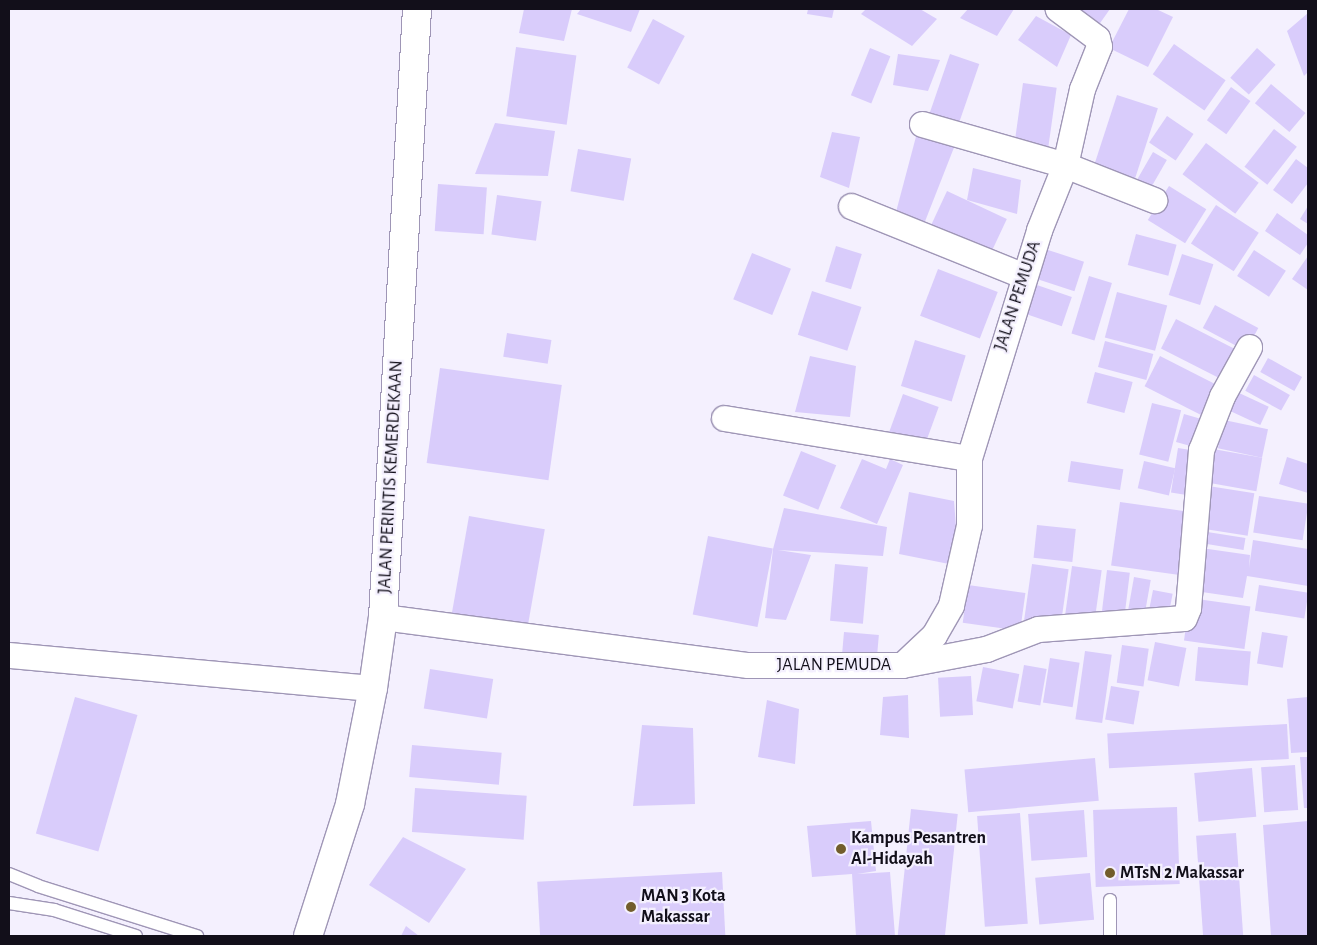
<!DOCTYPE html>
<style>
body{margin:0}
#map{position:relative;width:1317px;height:945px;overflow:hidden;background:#f4f0fe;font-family:"Alegreya Sans",sans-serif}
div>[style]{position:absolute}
.building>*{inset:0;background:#d9ccfb;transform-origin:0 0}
.roads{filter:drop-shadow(1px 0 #9f96b6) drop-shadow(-1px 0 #9f96b6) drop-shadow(0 1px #9f96b6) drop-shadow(0 -1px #9f96b6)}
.lane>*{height:12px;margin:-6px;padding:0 6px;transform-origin:6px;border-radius:6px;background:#fff}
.street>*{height:25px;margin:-12.5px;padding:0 12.5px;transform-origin:12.5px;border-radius:12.5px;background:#fff}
.highway>*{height:28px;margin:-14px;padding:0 14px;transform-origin:14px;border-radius:14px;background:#fff}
.dots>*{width:14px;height:14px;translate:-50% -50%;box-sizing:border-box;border:2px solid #f4f0fe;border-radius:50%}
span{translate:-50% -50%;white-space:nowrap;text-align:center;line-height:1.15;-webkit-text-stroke:4.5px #f4f0fe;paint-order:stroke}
.street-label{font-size:18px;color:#120f1a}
.poi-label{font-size:18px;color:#120f1a;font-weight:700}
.left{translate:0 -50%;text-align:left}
.frame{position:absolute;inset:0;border:10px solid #120f1a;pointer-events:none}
</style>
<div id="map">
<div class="building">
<i style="clip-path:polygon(524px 9px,572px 9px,564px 41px,519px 33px)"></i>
<i style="clip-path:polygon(581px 9px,640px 9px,631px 32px,577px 14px)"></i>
<i style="clip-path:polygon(808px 9px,834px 9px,832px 18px,807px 14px)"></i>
<i style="clip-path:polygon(866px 9px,920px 9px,937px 19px,912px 46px,861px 14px)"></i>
<i style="clip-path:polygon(968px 9px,1014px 9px,997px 36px,960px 18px)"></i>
<i style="clip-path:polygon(1072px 9px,1110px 9px,1098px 26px)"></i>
<i style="clip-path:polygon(1129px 9px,1156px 9px,1173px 17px,1148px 67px,1109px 48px)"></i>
<i style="clip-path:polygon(1308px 13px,1308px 72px,1304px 76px,1287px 31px)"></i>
<i style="clip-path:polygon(1036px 16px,1071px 35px,1057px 67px,1018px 40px)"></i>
<i style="left:653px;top:19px;width:36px;height:55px;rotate:28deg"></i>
<i style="left:1174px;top:44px;width:63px;height:37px;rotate:35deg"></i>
<i style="left:516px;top:47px;width:61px;height:70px;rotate:8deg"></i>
<i style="left:870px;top:48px;width:22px;height:51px;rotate:22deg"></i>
<i style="left:1257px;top:48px;width:25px;height:40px;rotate:42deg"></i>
<i style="clip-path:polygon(898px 54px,940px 60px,928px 91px,893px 85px)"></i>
<i style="left:950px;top:54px;width:31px;height:69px;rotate:19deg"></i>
<i style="left:1023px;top:83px;width:34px;height:65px;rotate:8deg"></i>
<i style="left:1271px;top:84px;width:45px;height:25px;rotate:40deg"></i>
<i style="left:1231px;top:87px;width:24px;height:41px;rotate:36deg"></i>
<i style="left:1117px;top:95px;width:43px;height:80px;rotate:18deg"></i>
<i style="left:1167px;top:116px;width:32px;height:32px;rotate:34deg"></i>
<i style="clip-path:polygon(495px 123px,555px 131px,548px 176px,475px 174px)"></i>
<i style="clip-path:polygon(918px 129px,955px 145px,924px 224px,896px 212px)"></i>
<i style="left:1274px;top:129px;width:29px;height:48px;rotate:38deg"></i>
<i style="clip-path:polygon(832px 132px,860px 137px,849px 188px,820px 177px)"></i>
<i style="left:1206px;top:143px;width:66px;height:39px;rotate:37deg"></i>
<i style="left:578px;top:149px;width:54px;height:43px;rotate:10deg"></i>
<i style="left:1153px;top:152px;width:16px;height:38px;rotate:30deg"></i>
<i style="clip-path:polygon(1296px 159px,1308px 168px,1308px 183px,1292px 204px,1273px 190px)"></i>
<i style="clip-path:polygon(973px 168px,1021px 180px,1017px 214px,967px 200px)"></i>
<i style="left:438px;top:184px;width:49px;height:47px;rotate:4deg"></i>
<i style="left:1169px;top:186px;width:44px;height:40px;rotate:32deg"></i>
<i style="left:947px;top:191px;width:66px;height:41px;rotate:25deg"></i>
<i style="left:497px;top:195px;width:45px;height:40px;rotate:8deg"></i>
<i style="left:1216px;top:205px;width:51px;height:46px;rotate:33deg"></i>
<i style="clip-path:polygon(1308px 206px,1308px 224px,1300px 219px)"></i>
<i style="clip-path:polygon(1277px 213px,1308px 235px,1308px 243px,1300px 255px,1265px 231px)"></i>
<i style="left:1136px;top:234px;width:42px;height:32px;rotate:15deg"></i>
<i style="left:836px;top:246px;width:27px;height:37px;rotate:17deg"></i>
<i style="left:1045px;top:249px;width:41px;height:31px;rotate:18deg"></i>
<i style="left:1254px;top:250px;width:38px;height:31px;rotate:33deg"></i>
<i style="left:752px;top:253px;width:42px;height:50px;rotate:22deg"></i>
<i style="left:1182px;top:254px;width:33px;height:43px;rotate:18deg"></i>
<i style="clip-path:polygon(1308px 256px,1308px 290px,1292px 279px)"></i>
<i style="left:938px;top:269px;width:64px;height:50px;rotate:21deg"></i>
<i style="left:1089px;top:276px;width:24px;height:60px;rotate:17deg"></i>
<i style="left:1034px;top:284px;width:40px;height:31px;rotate:19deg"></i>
<i style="left:812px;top:291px;width:52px;height:46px;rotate:18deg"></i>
<i style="left:1117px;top:292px;width:52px;height:47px;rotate:15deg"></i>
<i style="left:1215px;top:305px;width:49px;height:26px;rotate:28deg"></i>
<i style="left:1176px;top:319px;width:75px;height:33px;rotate:27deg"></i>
<i style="left:507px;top:333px;width:45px;height:24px;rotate:9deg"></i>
<i style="left:915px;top:340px;width:53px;height:48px;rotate:17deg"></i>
<i style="left:1105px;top:341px;width:50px;height:27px;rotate:15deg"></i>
<i style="clip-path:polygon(810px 356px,856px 366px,850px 417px,795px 412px)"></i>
<i style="left:1160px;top:356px;width:70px;height:34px;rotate:27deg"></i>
<i style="left:1268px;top:358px;width:39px;height:16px;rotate:29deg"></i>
<i style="left:440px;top:368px;width:123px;height:96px;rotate:8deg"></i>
<i style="left:1095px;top:372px;width:39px;height:32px;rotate:15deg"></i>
<i style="left:1254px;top:375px;width:41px;height:18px;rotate:29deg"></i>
<i style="left:1237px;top:392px;width:35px;height:20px;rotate:25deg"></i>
<i style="left:903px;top:394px;width:38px;height:42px;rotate:20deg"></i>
<i style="left:1152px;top:403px;width:30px;height:53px;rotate:14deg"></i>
<i style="left:1184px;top:414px;width:18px;height:29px;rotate:16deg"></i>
<i style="left:1224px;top:420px;width:45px;height:29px;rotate:12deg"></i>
<i style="left:1178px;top:448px;width:19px;height:45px;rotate:9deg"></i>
<i style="left:1213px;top:449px;width:50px;height:34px;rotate:10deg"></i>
<i style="left:801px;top:451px;width:38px;height:48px;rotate:22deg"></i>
<i style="clip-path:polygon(1287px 457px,1308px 464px,1308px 493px,1279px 484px)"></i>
<i style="clip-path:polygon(862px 459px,886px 469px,890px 459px,903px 465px,877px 524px,840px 508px)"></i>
<i style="left:1071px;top:461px;width:53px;height:21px;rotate:9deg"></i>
<i style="left:1144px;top:461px;width:32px;height:28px;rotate:13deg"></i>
<i style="left:1202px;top:485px;width:53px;height:43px;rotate:9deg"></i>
<i style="clip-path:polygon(909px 492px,954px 501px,959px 566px,899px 554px)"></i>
<i style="left:1259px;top:496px;width:50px;height:37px;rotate:9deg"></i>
<i style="left:1120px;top:502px;width:71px;height:64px;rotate:8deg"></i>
<i style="clip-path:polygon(784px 508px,887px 527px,883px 556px,778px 550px,811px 555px,786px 620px,765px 618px,773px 549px)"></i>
<i style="left:469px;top:516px;width:77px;height:102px;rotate:10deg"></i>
<i style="left:1037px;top:525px;width:39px;height:33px;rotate:6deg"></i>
<i style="left:1201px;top:531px;width:45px;height:12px;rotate:9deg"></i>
<i style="left:708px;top:536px;width:66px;height:80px;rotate:11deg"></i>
<i style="clip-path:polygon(1253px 540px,1308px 549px,1308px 586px,1247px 576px,1243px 598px,1195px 591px,1201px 548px,1250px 555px,1249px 568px)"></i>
<i style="left:835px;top:564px;width:33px;height:57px;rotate:5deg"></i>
<i style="left:1032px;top:564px;width:37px;height:57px;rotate:8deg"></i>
<i style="left:1072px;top:566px;width:30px;height:55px;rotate:8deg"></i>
<i style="left:1107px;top:570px;width:23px;height:50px;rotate:7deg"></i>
<i style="left:1134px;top:577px;width:17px;height:43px;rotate:10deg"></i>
<i style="left:968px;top:585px;width:58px;height:38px;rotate:8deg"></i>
<i style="left:1259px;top:585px;width:50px;height:26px;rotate:9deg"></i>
<i style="left:1153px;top:590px;width:20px;height:23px;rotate:11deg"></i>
<i style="left:1190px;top:598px;width:61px;height:43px;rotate:8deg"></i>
<i style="left:844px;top:632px;width:35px;height:26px;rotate:5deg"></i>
<i style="left:1262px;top:632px;width:26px;height:32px;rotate:9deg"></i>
<i style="left:1155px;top:642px;width:32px;height:39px;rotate:11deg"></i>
<i style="left:1122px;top:645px;width:27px;height:38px;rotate:8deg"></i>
<i style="left:1198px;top:647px;width:53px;height:34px;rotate:5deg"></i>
<i style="left:1085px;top:651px;width:27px;height:69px;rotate:8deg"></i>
<i style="left:1050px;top:658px;width:30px;height:45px;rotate:9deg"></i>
<i style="left:1024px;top:665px;width:23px;height:37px;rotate:10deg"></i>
<i style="left:983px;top:667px;width:37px;height:35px;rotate:11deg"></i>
<i style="left:430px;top:669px;width:64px;height:40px;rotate:9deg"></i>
<i style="left:971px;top:676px;width:39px;height:33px;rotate:87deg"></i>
<i style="left:1111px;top:686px;width:29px;height:34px;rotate:10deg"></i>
<i style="clip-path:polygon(908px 695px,909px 738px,880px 735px,883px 697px)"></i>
<i style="left:75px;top:697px;width:65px;height:142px;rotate:16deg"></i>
<i style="clip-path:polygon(1308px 697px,1308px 752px,1291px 753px,1287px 699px)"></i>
<i style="clip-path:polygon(767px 700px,799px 709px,795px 764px,758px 757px)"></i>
<i style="left:1287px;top:724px;width:35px;height:180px;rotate:87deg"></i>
<i style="clip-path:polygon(642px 725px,693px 728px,695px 804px,633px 806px)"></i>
<i style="left:412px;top:745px;width:90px;height:32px;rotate:5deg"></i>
<i style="clip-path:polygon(1300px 757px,1308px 757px,1308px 808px,1304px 808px)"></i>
<i style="left:1095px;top:758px;width:43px;height:131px;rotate:85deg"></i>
<i style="left:1295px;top:765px;width:45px;height:34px;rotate:86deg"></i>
<i style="left:1252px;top:768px;width:49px;height:58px;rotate:85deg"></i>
<i style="left:415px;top:788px;width:112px;height:44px;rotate:4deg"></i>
<i style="left:1177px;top:807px;width:77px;height:84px;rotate:88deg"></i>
<i style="left:911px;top:809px;width:47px;height:128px;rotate:6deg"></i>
<i style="left:1084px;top:810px;width:47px;height:56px;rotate:86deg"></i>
<i style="left:1020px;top:813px;width:111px;height:43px;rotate:86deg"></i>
<i style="clip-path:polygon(871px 821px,876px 871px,857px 874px,890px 872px,895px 936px,856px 936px,852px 874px,812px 877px,807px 826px)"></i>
<i style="clip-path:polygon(1308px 821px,1308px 936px,1271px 936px,1263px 825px)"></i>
<i style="left:1236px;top:833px;width:103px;height:40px;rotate:86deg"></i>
<i style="clip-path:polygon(403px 837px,466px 869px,429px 923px,369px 885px)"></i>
<i style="left:722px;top:872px;width:64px;height:185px;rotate:87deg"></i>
<i style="left:1090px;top:873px;width:47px;height:55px;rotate:85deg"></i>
<i style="clip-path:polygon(406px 926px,419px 936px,401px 936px)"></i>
</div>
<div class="roads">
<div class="lane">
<i style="left:9px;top:874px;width:31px;rotate:22deg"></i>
<i style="left:38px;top:886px;width:167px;rotate:17.5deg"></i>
<i style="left:9px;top:903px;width:46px;rotate:8.8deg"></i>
<i style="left:54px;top:910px;width:86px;rotate:17.6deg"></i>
<i style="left:1110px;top:936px;width:36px;rotate:-90deg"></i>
</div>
<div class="street">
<i style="left:922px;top:124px;width:149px;rotate:16deg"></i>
<i style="left:1065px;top:165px;width:96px;rotate:21.5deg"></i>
<i style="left:851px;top:206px;width:187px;rotate:22deg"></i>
<i style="left:724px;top:418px;width:248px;rotate:9.3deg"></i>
<i style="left:383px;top:617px;width:368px;rotate:7.5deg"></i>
<i style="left:748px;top:665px;width:154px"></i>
<i style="left:902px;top:665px;width:44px;rotate:-43.2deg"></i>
<i style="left:934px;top:635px;width:34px;rotate:-60deg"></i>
<i style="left:951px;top:605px;width:82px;rotate:-77.3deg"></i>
<i style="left:969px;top:525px;width:67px;rotate:-90deg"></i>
<i style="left:969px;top:458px;width:239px;rotate:-72.9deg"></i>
<i style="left:1039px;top:230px;width:70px;rotate:-68.2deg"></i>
<i style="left:1065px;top:165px;width:78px;rotate:-77.4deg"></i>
<i style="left:1082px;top:89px;width:46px;rotate:-68.4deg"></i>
<i style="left:1099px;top:46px;width:8px;rotate:-104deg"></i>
<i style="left:1097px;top:38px;width:49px;rotate:-143.4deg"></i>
<i style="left:9px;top:655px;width:365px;rotate:5.2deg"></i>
<i style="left:902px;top:665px;width:86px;rotate:-10.8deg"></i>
<i style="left:986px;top:649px;width:56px;rotate:-21deg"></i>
<i style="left:1038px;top:629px;width:146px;rotate:-4.3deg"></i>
<i style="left:1184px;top:618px;width:11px;rotate:-68deg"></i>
<i style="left:1188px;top:608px;width:159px;rotate:-85.3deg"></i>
<i style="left:1201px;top:450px;width:58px;rotate:-68.7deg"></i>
<i style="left:1222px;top:396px;width:56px;rotate:-61.1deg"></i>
</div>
<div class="highway">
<i style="left:308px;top:936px;width:139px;rotate:-72.3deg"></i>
<i style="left:350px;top:804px;width:118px;rotate:-78.8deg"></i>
<i style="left:373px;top:688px;width:72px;rotate:-82deg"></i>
<i style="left:383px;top:617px;width:609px;rotate:-86.8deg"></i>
</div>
</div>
<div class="dots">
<i style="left:841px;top:849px;background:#725d2c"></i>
<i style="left:1110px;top:873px;background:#725d2c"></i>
<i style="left:631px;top:907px;background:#725d2c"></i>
</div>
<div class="street-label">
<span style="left:1018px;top:296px;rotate:-72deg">JALAN PEMUDA</span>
<span style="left:391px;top:477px;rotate:-87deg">JALAN PERINTIS KEMERDEKAAN</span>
<span style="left:834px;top:665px">JALAN PEMUDA</span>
</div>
<div class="poi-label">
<span class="left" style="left:851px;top:849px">Kampus Pesantren<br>Al-Hidayah</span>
<span class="left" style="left:1120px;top:873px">MTsN 2 Makassar</span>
<span class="left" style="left:641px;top:907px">MAN 3 Kota<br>Makassar</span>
</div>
<div class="frame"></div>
</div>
